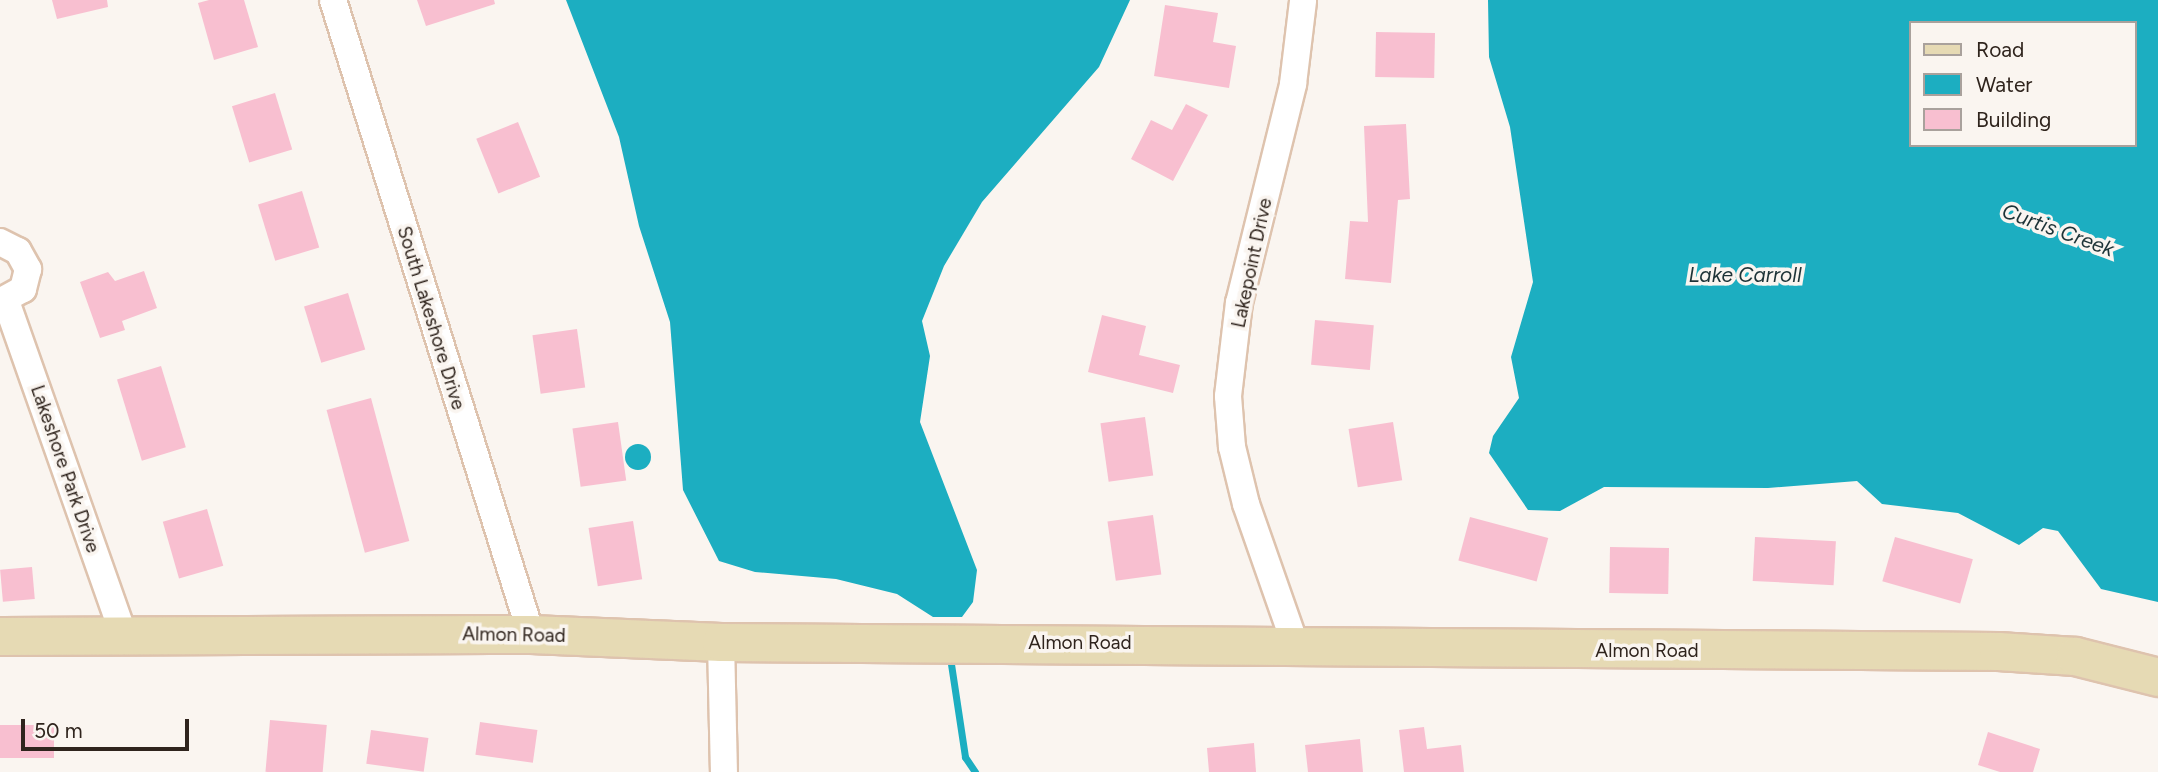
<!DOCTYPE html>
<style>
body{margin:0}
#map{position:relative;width:2158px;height:772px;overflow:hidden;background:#faf5f0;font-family:Figtree,sans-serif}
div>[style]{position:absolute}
.water>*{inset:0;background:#1caec1}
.round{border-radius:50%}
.stream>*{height:7px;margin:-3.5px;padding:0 3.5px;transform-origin:3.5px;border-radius:3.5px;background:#1caec1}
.building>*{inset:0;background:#f8bfd0;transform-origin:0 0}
.roads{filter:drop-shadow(2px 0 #dec3ae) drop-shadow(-2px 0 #dec3ae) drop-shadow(0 2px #dec3ae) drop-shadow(0 -2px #dec3ae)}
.street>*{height:26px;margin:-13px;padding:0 13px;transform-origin:13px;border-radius:13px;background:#fff}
.secondary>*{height:37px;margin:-18.5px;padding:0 18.5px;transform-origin:18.5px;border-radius:18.5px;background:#e6dab4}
span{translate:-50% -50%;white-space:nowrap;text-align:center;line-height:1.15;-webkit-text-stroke:7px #faf5f0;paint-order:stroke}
.street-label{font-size:19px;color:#2f241d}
.water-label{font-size:21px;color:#1d3337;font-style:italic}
.legend{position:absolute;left:1909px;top:21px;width:228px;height:126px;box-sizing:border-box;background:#faf5f0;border:2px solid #a9a19c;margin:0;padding:9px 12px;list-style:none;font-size:21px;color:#2f241d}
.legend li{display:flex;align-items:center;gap:14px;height:35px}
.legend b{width:35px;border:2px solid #a9a19c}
.scale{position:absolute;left:21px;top:719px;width:168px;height:32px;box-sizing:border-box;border:4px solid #2f241d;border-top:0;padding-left:9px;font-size:21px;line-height:24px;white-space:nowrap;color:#2f241d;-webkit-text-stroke:5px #faf5f0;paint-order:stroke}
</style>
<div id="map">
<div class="water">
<i style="clip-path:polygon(566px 0,1130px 0,1099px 67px,982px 202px,944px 266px,922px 321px,930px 356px,920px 422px,977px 570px,973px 602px,962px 617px,933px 617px,897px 594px,836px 579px,755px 572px,719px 561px,683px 490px,670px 322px,639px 226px,619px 137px)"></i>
<i style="clip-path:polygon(evenodd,1488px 0,2158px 0,2158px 602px,2101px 589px,2058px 531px,2043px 528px,2019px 545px,1958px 513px,1882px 504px,1857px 481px,1768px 488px,1604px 487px,1560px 511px,1528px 510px,1489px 453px,1493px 436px,1519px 398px,1511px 357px,1533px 282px,1510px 127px,1489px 57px,1488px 0,1911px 23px,2135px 23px,2135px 145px,1911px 145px,1911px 23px)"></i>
<i class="round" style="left:625px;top:444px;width:26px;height:26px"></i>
</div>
<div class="stream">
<i style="left:951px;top:664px;width:94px;rotate:81.4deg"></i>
<i style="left:965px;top:757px;width:18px;rotate:56deg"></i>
</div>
<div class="building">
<i style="clip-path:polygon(52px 0,107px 0,108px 7px,57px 19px)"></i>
<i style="clip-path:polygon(209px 0,244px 0,258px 47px,214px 60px,198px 3px)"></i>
<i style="clip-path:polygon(417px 0,494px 0,495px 4px,426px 26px)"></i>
<i style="clip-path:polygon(1165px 5px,1218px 13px,1213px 42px,1236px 46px,1229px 88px,1154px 76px)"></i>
<i style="left:1376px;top:32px;width:59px;height:45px;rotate:1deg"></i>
<i style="left:275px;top:93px;width:59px;height:45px;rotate:73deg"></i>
<i style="clip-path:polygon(1186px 104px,1208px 115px,1173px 181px,1131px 159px,1151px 120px,1172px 130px)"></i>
<i style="left:518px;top:122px;width:59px;height:45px;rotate:68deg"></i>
<i style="clip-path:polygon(1406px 124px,1410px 199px,1398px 200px,1391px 283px,1345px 279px,1350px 221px,1368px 222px,1364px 126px)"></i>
<i style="left:302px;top:191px;width:59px;height:46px;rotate:73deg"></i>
<i style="clip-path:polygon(144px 271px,157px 308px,122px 321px,125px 330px,100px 338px,80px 282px,108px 272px,115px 281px)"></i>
<i style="left:348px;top:293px;width:59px;height:46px;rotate:73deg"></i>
<i style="clip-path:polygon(1102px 315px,1146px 326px,1139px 355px,1180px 365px,1173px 393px,1088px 372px)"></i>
<i style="left:1315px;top:320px;width:59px;height:45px;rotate:5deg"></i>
<i style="left:577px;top:329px;width:59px;height:45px;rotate:82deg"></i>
<i style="left:161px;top:366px;width:85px;height:46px;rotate:73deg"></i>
<i style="left:371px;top:398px;width:148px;height:46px;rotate:75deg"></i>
<i style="left:1145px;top:417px;width:59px;height:45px;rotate:82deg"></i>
<i style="left:618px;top:422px;width:59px;height:46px;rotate:82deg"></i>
<i style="left:1393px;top:422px;width:59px;height:45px;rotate:81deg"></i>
<i style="left:207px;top:509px;width:59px;height:46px;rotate:74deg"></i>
<i style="left:1153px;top:515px;width:60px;height:46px;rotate:82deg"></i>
<i style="left:1470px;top:517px;width:81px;height:45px;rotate:15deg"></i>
<i style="left:633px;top:521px;width:59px;height:45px;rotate:81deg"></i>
<i style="left:1755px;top:537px;width:81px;height:44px;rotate:3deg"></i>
<i style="left:1895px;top:537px;width:81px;height:46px;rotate:16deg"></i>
<i style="left:1610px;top:547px;width:59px;height:46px;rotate:1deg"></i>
<i style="left:32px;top:567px;width:32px;height:32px;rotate:85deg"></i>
<i style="left:270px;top:720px;width:57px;height:52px;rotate:5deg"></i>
<i style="left:480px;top:722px;width:58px;height:33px;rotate:8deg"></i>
<i style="left:0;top:725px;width:54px;height:33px"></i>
<i style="clip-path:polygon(1424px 727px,1427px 749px,1461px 745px,1464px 772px,1404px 772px,1399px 730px)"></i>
<i style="left:371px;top:730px;width:58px;height:34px;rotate:8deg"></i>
<i style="clip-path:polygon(1988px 732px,2040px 749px,2033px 772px,2000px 772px,1978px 765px)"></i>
<i style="clip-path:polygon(1360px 739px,1363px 772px,1308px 772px,1305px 745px)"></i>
<i style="clip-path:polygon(1254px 743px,1256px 772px,1209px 772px,1207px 748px)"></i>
</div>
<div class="roads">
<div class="street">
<i style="left:333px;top:0;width:664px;rotate:72.66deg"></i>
<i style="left:0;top:242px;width:20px;rotate:27deg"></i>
<i style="left:18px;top:251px;width:21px;rotate:61deg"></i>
<i style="left:28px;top:269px;width:21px;rotate:104deg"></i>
<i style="left:23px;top:289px;width:26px;rotate:151deg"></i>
<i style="left:6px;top:301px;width:355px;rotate:70.6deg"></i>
<i style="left:721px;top:642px;width:130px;rotate:88.7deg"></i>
<i style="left:1295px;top:644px;width:148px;rotate:-109.3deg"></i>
<i style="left:1246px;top:504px;width:59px;rotate:-103.8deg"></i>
<i style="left:1232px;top:447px;width:51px;rotate:-94.5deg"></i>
<i style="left:1228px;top:396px;width:94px;rotate:-83.3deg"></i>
<i style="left:1239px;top:303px;width:226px;rotate:-76.1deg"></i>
<i style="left:1293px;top:84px;width:84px;rotate:-83.1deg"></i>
</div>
<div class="secondary">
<i style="left:0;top:636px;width:531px;rotate:-0.22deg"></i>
<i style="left:531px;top:634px;width:190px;rotate:2.4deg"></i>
<i style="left:721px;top:642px;width:1277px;rotate:0.4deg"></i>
<i style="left:1998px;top:651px;width:77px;rotate:3.7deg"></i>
<i style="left:2075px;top:656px;width:86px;rotate:14.2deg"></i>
</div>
</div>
<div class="street-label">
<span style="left:1252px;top:263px;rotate:-78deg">Lakepoint Drive</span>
<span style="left:431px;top:318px;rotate:73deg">South Lakeshore Drive</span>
<span style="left:65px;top:469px;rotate:71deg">Lakeshore Park Drive</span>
<span style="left:514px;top:635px;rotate:1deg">Almon Road</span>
<span style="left:1080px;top:643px">Almon Road</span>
<span style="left:1647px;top:651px">Almon Road</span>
</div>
<div class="water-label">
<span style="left:2058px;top:230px;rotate:20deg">Curtis Creek</span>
<span style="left:1745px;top:275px">Lake Carroll</span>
</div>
<ul class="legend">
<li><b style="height:9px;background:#e6dab4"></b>Road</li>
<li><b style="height:19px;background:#1caec1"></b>Water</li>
<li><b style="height:19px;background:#f8bfd0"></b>Building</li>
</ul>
<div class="scale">50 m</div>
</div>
